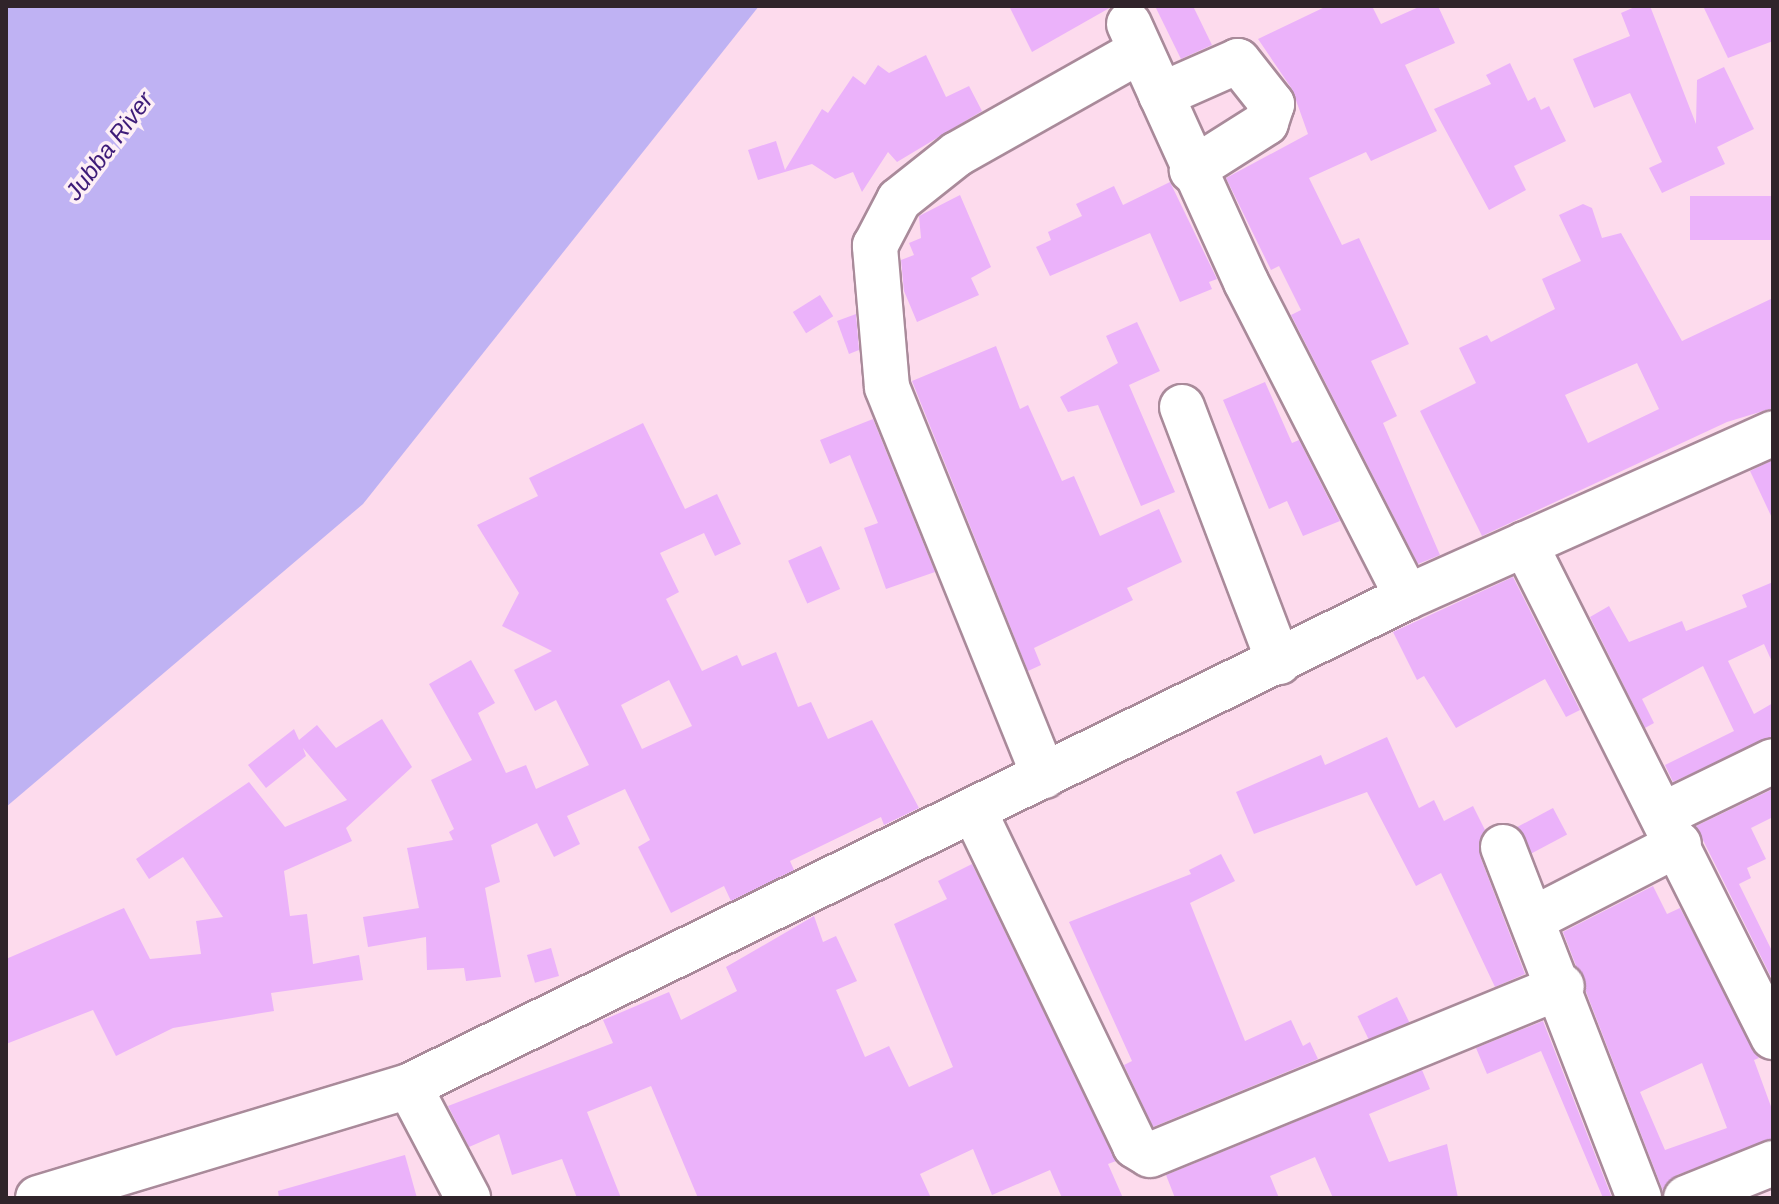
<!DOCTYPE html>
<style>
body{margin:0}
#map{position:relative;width:1779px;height:1204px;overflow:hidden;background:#fddbed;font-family:Arial,sans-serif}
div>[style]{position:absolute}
.water>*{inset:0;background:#bfb2f3}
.building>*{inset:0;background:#ebb2fa;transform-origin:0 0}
.roads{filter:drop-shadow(2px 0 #a98a9a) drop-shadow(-2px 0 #a98a9a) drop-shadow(0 2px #a98a9a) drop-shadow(0 -2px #a98a9a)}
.minor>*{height:44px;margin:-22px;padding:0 22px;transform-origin:22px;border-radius:22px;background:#fff}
span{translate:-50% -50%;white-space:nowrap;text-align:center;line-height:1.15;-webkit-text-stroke:7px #fdeff6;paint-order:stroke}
.water-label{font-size:24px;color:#3d1b78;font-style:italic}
.frame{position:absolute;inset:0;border:8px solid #30242a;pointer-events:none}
</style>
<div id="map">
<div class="water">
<i style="clip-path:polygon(6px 6px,759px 6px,363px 504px,6px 807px)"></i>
</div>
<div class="building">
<i style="clip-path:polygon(1009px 6px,1113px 6px,1032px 52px)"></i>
<i style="clip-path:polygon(1155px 6px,1193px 6px,1212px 45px,1181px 59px)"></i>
<i style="clip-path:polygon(1327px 6px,1372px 6px,1381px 24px,1421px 6px,1438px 6px,1455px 43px,1405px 65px,1437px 131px,1371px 161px,1366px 152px,1309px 178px,1342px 245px,1359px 238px,1409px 344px,1371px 361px,1397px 416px,1383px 423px,1440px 555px,1418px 564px,1291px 315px,1301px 310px,1279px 266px,1271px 270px,1226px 178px,1308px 134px,1292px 89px,1258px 39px)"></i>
<i style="clip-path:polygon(1637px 6px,1650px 6px,1696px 124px,1697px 80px,1724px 67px,1754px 129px,1717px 147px,1725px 164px,1662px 193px,1649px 168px,1662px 162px,1630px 93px,1594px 108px,1573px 59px,1630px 36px,1621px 13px)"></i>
<i style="clip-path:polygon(1703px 6px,1773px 6px,1773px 41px,1728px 58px)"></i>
<i style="clip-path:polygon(926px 55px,946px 97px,969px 86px,982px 111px,897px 162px,888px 152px,862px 192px,853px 172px,835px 179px,812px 164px,758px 180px,748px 150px,776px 141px,785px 170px,822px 109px,828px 113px,853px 76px,865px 85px,878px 65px,889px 73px)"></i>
<i style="clip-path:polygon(1510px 63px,1528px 101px,1535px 97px,1541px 110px,1549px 106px,1566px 141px,1514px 166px,1526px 190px,1489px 210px,1434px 109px,1491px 84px,1486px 75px)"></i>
<i style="clip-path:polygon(1170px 182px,1217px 279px,1209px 282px,1212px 289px,1180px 302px,1150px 233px,1050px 276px,1036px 247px,1051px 240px,1048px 232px,1082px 216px,1076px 204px,1114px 186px,1123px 205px)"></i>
<i style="clip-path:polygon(960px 195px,991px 267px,971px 278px,979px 295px,917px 322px,904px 291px,901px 260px,914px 255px,909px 243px,921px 238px,919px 216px)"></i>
<i style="left:1773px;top:196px;width:44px;height:83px;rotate:90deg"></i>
<i style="clip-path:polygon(evenodd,1583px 204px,1592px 208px,1602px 238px,1621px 233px,1682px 341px,1773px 298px,1773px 408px,1727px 422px,1482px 536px,1420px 411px,1476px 383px,1459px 348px,1487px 335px,1491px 342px,1555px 309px,1542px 279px,1581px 261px,1559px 215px,1583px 204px,1637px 363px,1659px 409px,1588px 443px,1565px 395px,1637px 363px)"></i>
<i style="left:820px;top:295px;width:25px;height:32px;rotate:58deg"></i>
<i style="clip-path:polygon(856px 314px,859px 350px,849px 354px,837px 321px)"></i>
<i style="clip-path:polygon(1137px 322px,1160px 371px,1129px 385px,1175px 492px,1141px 506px,1098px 405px,1068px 412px,1060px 397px,1118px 363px,1106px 336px)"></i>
<i style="clip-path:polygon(996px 346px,1020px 409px,1028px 405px,1062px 481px,1074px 476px,1100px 536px,1159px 509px,1182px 562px,1127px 588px,1133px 600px,1034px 648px,1041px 665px,1028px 671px,912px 381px)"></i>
<i style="clip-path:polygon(1265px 382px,1292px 443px,1299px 440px,1340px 521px,1303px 536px,1287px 501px,1269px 509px,1223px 400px)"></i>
<i style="clip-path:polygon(873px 419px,935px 572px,886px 589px,864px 528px,878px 523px,850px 455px,830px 464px,820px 440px)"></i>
<i style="clip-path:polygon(evenodd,643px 423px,685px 509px,717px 494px,741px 544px,715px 556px,704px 533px,660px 553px,679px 592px,666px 599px,702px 671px,737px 655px,742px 666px,776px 652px,798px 707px,811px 702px,828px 739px,872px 720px,919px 808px,884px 825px,881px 817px,790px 861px,794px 870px,731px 901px,724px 886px,671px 913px,638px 847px,650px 840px,625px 789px,567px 816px,580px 844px,554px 857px,537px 823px,491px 845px,500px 882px,485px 888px,501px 977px,466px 981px,464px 968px,427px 970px,426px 937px,368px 947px,363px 917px,419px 908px,407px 848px,453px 840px,449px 832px,454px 829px,431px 780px,472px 760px,429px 684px,471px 660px,495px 703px,478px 713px,506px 773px,526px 765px,536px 789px,589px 765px,556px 700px,535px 711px,514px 670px,552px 651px,502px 626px,519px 593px,477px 525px,538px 496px,529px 478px,643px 423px,669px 680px,692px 726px,642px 749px,621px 705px,669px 680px)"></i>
<i style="clip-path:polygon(1773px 460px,1773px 520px,1750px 471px)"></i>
<i style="left:821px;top:546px;width:47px;height:36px;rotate:66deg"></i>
<i style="clip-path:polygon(1513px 577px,1580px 710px,1566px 717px,1545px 679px,1456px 728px,1424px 676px,1417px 680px,1393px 632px)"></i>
<i style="clip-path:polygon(1773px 582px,1773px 664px,1764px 644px,1728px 661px,1754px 714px,1773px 703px,1773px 736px,1673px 782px,1665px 765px,1734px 731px,1703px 666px,1642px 699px,1654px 723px,1645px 728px,1590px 617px,1609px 606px,1629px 642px,1682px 621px,1686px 631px,1747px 607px,1742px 595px)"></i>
<i style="clip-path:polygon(382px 719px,412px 767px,346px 828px,352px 841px,284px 871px,290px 916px,307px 914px,313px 964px,359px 955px,363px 980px,271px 993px,274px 1011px,173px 1028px,116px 1056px,93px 1010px,6px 1044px,6px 959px,124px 908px,150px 959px,201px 954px,196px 921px,223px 917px,183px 857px,149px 879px,136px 859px,249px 782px,285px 827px,347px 800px,303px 748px,306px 756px,266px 788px,248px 765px,294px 729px,299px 740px,317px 725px,336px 748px)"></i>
<i style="clip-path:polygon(1387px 737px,1419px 808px,1434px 800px,1444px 821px,1473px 806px,1485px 830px,1480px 856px,1525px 974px,1495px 987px,1441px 873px,1416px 886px,1367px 792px,1254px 834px,1236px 792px,1321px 755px,1325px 765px)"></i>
<i style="clip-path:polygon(1773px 789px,1773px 817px,1751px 828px,1766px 859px,1747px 868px,1751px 878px,1739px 884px,1773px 953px,1773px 981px,1696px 826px)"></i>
<i style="left:1553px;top:808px;width:30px;height:41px;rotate:62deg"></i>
<i style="clip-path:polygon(1221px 854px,1235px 881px,1190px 903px,1245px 1041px,1291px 1020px,1303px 1046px,1310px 1042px,1318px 1059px,1153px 1127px,1124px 1065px,1132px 1061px,1069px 922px,1191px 874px,1189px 870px)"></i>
<i style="clip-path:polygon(972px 864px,1116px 1161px,1108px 1164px,1123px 1198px,1062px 1198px,1050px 1170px,992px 1195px,973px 1149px,920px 1174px,931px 1198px,698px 1198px,651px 1086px,587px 1112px,621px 1198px,577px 1198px,562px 1159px,512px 1175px,499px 1134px,469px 1147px,448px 1106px,613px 1043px,603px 1020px,669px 992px,681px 1020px,737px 991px,726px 967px,814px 916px,823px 942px,836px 936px,857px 981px,836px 990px,865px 1057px,889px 1046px,909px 1087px,953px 1067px,894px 924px,947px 899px,938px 881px)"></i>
<i style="clip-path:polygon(evenodd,1653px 886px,1667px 914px,1680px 908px,1759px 1058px,1754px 1060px,1773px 1112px,1773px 1139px,1677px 1175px,1663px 1191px,1563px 932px,1653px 886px,1702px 1063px,1727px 1128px,1665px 1150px,1640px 1092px,1702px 1063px)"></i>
<i style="left:551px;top:948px;width:29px;height:25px;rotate:74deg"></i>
<i style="left:1397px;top:997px;width:28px;height:44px;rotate:64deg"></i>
<i style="clip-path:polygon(1543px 1021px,1612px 1198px,1603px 1198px,1541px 1051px,1487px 1074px,1476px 1048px)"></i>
<i style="clip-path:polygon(1422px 1070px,1430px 1089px,1369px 1114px,1389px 1162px,1447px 1144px,1458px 1198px,1333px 1198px,1315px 1157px,1270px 1176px,1279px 1198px,1175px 1198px,1166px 1175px)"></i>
<i style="clip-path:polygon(405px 1155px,417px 1198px,279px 1198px,278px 1191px)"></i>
</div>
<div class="roads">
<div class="minor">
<i style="left:1129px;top:24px;width:283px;rotate:65.6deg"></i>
<i style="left:1246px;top:282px;width:354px;rotate:62.9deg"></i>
<i style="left:1161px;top:95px;width:84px;rotate:-23.8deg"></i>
<i style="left:1238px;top:61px;width:55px;rotate:51.7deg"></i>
<i style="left:1272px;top:104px;width:20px;rotate:108deg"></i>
<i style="left:1266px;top:123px;width:88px;rotate:147.6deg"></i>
<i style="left:1182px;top:407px;width:273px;rotate:69.2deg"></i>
<i style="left:1525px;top:544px;width:552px;rotate:63.3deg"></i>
<i style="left:1044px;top:776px;width:419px;rotate:-112deg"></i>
<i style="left:887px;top:387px;width:142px;rotate:-94.9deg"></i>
<i style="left:875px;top:246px;width:52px;rotate:-62.4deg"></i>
<i style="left:899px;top:200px;width:74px;rotate:-38.4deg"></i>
<i style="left:957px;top:154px;width:208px;rotate:-29.4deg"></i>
<i style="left:975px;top:813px;width:369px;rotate:64.3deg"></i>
<i style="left:1135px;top:1146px;width:17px;rotate:31deg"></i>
<i style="left:1150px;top:1155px;width:445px;rotate:-22.3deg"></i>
<i style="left:1664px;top:814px;width:121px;rotate:-25.9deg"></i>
<i style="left:1503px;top:847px;width:376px;rotate:68.8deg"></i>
<i style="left:1533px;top:919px;width:164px;rotate:-27.2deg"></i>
<i style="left:409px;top:1086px;width:127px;rotate:62.2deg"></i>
<i style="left:38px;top:1198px;width:388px;rotate:-16.8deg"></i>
<i style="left:409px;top:1086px;width:1111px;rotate:-26.1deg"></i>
<i style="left:1407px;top:597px;width:401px;rotate:-24.1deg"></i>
<i style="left:1686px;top:1198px;width:94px;rotate:-21.9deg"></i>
</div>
</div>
<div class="water-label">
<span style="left:109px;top:146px;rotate:-53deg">Jubba River</span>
</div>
<div class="frame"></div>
</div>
